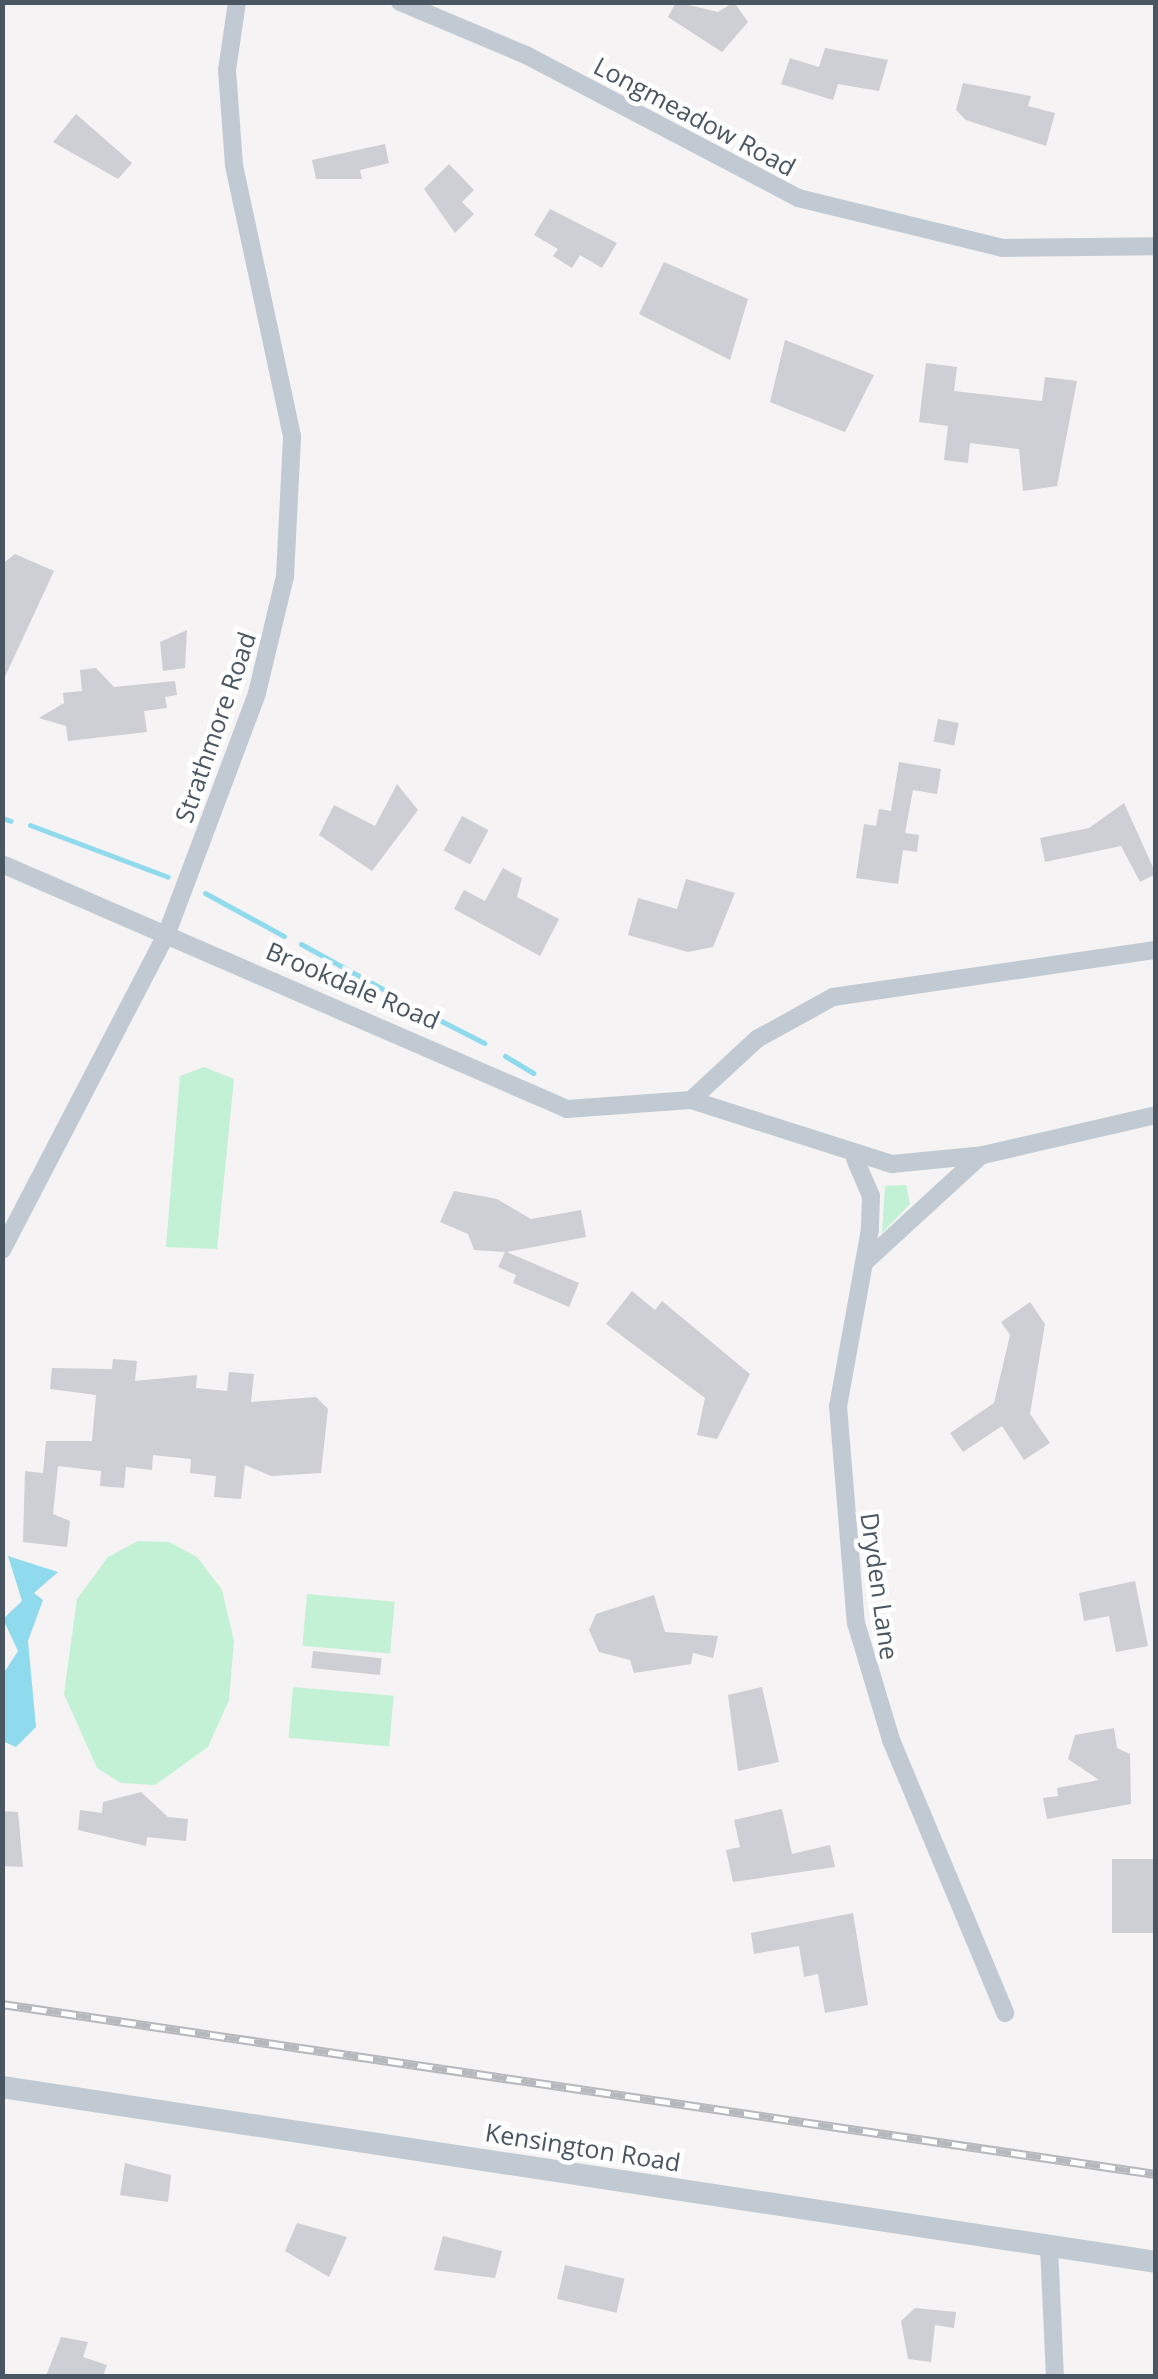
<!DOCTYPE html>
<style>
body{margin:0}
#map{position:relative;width:1158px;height:2379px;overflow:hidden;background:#f5f3f3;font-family:"Open Sans",sans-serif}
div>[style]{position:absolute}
.green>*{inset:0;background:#c3f1d5;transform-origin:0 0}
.water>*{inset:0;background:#90daee}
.stream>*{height:5px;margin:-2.5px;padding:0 2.5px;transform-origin:2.5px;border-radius:2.5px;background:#90daee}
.building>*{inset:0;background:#cdcfd5;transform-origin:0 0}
.minor>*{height:18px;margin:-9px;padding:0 9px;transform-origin:9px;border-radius:9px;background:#c1cad2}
.tertiary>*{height:22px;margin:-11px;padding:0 11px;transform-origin:11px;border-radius:11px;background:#c1cad2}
.rail>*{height:9px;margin-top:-4.5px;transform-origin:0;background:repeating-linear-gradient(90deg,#fff 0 15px,#b5b8bd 0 30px);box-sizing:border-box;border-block:2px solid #b5b8bd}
span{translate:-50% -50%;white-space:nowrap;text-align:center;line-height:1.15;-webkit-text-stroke:9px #fff;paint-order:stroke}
.street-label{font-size:25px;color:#4a5661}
.frame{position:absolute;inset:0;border:5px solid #4a5661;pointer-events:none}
</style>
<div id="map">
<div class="green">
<i style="clip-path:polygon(204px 1067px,234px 1079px,217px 1249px,166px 1247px,180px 1076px)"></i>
<i style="clip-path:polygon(906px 1185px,910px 1204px,882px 1233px,885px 1186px)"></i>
<i style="clip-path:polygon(138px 1541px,169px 1542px,197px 1557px,222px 1590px,234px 1641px,229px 1700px,208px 1747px,155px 1785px,121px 1783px,97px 1768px,64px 1694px,77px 1599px,108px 1557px)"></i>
<i style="left:307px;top:1594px;width:88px;height:52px;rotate:5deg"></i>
<i style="left:293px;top:1687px;width:101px;height:51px;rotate:5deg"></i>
</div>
<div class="water">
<i style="clip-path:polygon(8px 1556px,58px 1572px,34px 1593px,43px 1600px,28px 1641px,36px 1727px,16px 1747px,2px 1741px,3px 1674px,18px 1651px,3px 1619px,22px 1601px)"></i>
</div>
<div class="stream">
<i style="left:2px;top:818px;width:9px;rotate:18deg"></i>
<i style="left:30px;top:825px;width:147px;rotate:20.6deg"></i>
<i style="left:205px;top:893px;width:90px;rotate:28.6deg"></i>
<i style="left:301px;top:944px;width:104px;rotate:28.8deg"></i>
<i style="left:406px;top:1003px;width:88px;rotate:27.1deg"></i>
<i style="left:505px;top:1056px;width:33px;rotate:31deg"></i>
</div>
<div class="building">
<i style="clip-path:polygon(676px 2px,718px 12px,734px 2px,748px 22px,722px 52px,668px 17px)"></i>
<i style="clip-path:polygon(825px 48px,888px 60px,879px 91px,838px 84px,833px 100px,781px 84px,790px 58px,819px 67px)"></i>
<i style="clip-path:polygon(963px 83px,1031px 96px,1028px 106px,1055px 113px,1046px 146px,966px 120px,956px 110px)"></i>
<i style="clip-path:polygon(76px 114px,132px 163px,118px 179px,53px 142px)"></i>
<i style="clip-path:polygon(385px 144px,389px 163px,360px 170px,362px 179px,316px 179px,312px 160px)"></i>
<i style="clip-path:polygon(449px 164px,474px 190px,462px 202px,474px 214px,455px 233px,424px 189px)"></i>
<i style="clip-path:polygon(550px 209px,617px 243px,602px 268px,580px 255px,572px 268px,553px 256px,558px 249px,534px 235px)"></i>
<i style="clip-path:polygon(664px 262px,748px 299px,730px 360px,639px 314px)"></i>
<i style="clip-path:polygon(785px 340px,874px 375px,845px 432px,770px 402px)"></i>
<i style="clip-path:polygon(926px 363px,957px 367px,954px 391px,1042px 401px,1045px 377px,1077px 381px,1057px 486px,1023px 491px,1019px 449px,970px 443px,968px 463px,944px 460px,948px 426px,919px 422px)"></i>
<i style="clip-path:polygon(15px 554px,54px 571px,3px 681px,2px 564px)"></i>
<i style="clip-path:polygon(187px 630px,185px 668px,163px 671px,160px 642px)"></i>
<i style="clip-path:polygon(96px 668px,114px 687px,175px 681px,177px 695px,165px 697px,167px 708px,144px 711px,147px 732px,68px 741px,66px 726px,39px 718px,64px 703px,63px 693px,82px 691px,80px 670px)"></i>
<i style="left:938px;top:719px;width:21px;height:23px;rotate:11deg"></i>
<i style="clip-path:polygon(899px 762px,941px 769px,937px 794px,913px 790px,905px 833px,919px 835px,917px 852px,903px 850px,898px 884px,856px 878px,864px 824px,876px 826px,879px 809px,891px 811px)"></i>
<i style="clip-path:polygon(397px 784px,418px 810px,372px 871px,319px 835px,334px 805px,375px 826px)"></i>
<i style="clip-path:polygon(1124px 803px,1156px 874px,1140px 882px,1121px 846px,1045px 862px,1040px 838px,1089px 828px)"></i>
<i style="left:462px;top:816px;width:30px;height:39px;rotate:28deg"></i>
<i style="clip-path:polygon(503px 868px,522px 878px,517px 897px,559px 919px,540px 956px,454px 909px,464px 890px,485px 901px)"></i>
<i style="clip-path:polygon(686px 879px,735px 893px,713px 947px,688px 952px,628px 935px,638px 898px,677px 909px)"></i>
<i style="clip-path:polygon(454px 1191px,497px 1199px,531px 1219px,581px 1210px,586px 1237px,507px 1252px,579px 1283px,569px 1307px,513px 1283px,516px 1275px,498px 1267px,505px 1252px,474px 1250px,468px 1234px,440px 1222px)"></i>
<i style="clip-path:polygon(632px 1291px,655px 1310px,662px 1301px,750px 1374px,717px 1439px,697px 1435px,705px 1398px,606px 1324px)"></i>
<i style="clip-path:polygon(1030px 1302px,1045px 1324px,1030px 1414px,1050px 1443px,1024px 1460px,1002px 1426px,963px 1452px,950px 1433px,994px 1403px,1010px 1335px,1001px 1322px)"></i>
<i style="clip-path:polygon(113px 1359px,137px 1361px,135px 1381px,197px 1375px,196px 1388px,227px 1391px,229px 1372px,254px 1374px,251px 1402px,316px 1397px,328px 1409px,321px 1473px,271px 1476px,245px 1465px,241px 1499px,214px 1497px,216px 1476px,190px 1473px,191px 1459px,153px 1455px,152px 1470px,126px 1467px,124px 1488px,100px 1486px,101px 1471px,58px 1466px,53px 1514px,70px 1521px,67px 1547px,23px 1542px,25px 1471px,43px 1473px,46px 1441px,92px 1441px,96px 1395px,50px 1389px,52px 1368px,112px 1369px)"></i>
<i style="clip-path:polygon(1135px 1581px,1148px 1646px,1116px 1652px,1109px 1616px,1084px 1621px,1079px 1593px)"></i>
<i style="clip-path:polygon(654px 1595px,665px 1632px,718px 1636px,713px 1658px,693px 1653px,691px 1664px,634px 1673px,630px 1660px,599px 1652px,589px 1630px,596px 1614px)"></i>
<i style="left:313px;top:1651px;width:69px;height:17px;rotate:6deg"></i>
<i style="clip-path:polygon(762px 1687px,779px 1762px,738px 1771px,728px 1695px)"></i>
<i style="clip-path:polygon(1114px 1728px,1117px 1748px,1130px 1754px,1131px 1804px,1047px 1819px,1043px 1798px,1058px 1796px,1057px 1788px,1099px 1780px,1068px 1759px,1075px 1735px)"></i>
<i style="clip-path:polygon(141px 1792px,168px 1817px,188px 1819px,186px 1841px,147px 1837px,146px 1846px,78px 1830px,80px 1810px,102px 1813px,103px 1802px)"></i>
<i style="clip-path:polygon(782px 1809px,792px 1854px,830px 1845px,835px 1867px,733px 1882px,726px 1850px,740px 1847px,734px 1820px)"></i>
<i style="clip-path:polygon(2px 1811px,18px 1812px,23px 1867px,2px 1866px)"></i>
<i style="left:1156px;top:1859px;width:74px;height:44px;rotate:90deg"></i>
<i style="clip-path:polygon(853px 1913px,868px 2005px,825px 2013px,818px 1974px,804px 1977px,799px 1946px,754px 1954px,751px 1933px)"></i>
<i style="clip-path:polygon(125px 2163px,171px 2175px,168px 2202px,120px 2195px)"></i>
<i style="clip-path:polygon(297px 2223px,347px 2237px,329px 2277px,285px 2251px)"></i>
<i style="clip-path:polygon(443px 2236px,502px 2251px,495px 2278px,434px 2270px)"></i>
<i style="left:565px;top:2265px;width:61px;height:35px;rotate:13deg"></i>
<i style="clip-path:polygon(915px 2308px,956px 2312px,954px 2328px,935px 2325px,931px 2362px,908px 2359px,901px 2321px)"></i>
<i style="clip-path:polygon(61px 2337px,88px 2342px,83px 2357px,107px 2365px,103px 2376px,46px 2376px)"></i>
</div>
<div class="minor">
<i style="left:400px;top:2px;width:137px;rotate:22.8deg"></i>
<i style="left:526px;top:55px;width:307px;rotate:27.7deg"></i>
<i style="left:798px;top:198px;width:211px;rotate:13.7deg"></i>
<i style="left:1003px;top:248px;width:153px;rotate:-0.7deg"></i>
<i style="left:2px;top:864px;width:616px;rotate:23.44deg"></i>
<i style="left:567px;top:1109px;width:124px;rotate:-4.2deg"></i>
<i style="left:691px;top:1100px;width:211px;rotate:17.7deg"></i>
<i style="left:892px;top:1164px;width:91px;rotate:-5.6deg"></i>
<i style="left:983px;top:1155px;width:178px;rotate:-13deg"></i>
<i style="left:691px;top:1100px;width:90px;rotate:-42.7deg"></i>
<i style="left:757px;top:1039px;width:87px;rotate:-28.9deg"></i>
<i style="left:833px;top:997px;width:326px;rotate:-8.3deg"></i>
<i style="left:855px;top:1159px;width:40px;rotate:66.6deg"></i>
<i style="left:871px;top:1196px;width:33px;rotate:92deg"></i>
<i style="left:870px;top:1229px;width:180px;rotate:100.2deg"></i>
<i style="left:838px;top:1406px;width:218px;rotate:85.3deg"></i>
<i style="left:856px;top:1623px;width:122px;rotate:73.3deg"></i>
<i style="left:891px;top:1740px;width:296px;rotate:67.3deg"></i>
<i style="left:2px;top:1250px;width:357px;rotate:-62.5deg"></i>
<i style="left:167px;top:933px;width:256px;rotate:-69.4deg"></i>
<i style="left:257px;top:693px;width:120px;rotate:-76.5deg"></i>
<i style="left:285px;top:576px;width:140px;rotate:-87.1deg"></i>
<i style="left:292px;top:436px;width:277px;rotate:-102.1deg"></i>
<i style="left:234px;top:165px;width:95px;rotate:-94.2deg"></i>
<i style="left:227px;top:70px;width:69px;rotate:-81.6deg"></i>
<i style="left:865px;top:1262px;width:154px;rotate:-42.6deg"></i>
<i style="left:1049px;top:2246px;width:130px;rotate:87.4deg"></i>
</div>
<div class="tertiary">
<i style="left:2px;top:2087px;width:1167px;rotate:8.62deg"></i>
</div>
<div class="rail">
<i style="left:2px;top:2004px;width:1166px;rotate:8.38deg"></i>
</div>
<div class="street-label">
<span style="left:695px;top:116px;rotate:28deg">Longmeadow Road</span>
<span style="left:215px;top:727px;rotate:-71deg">Strathmore Road</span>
<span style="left:353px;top:985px;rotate:23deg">Brookdale Road</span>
<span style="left:880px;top:1586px;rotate:82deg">Dryden Lane</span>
<span style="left:583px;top:2147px;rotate:9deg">Kensington Road</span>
</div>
<div class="frame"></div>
</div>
